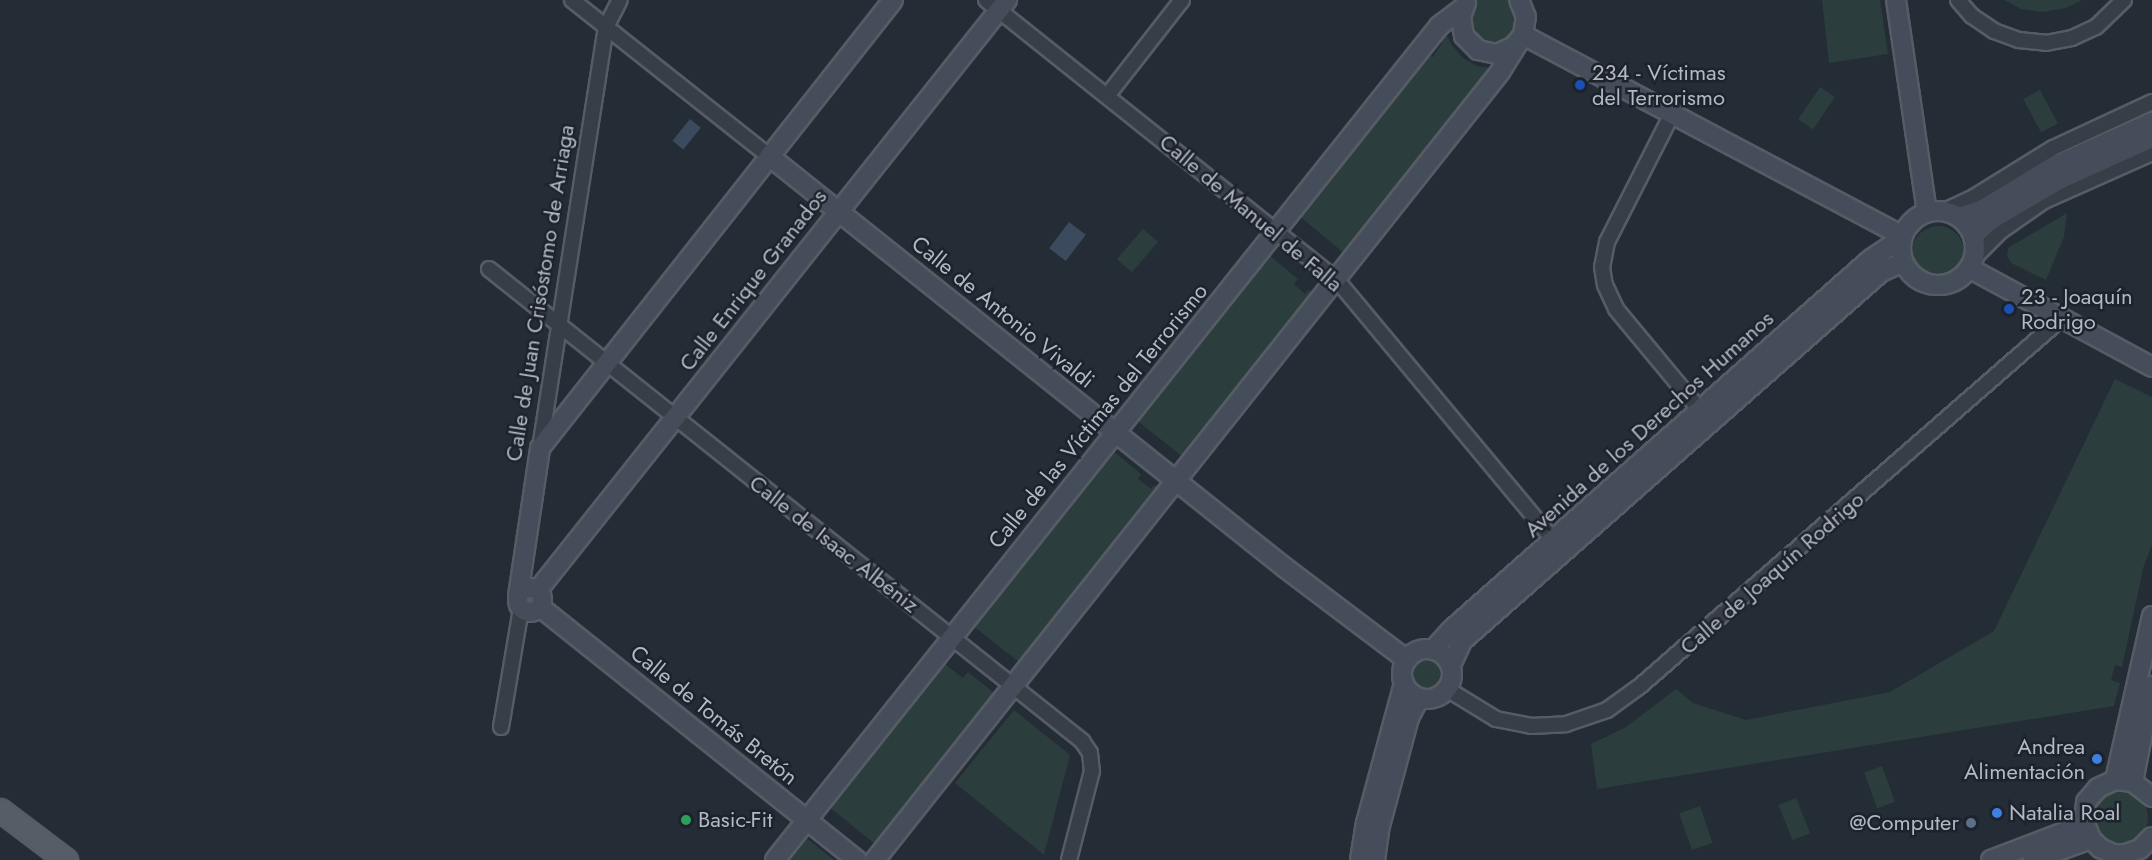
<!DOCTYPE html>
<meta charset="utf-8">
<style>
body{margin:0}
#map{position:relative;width:2152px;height:860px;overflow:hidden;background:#242c36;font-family:Jost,sans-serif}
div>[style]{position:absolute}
.green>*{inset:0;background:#2c3d3d;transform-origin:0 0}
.round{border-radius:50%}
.water>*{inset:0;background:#3c4a5e;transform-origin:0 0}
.roads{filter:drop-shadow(2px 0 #565c65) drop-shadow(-2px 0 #565c65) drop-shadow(0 2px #565c65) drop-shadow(0 -2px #565c65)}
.street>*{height:14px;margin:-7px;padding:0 7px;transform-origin:7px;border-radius:7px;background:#383e47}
.secondary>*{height:18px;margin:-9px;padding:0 9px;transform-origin:9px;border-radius:9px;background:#464d5a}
.secondary>.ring{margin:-9px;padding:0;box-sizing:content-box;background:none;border:18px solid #464d5a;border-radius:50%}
.primary>*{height:21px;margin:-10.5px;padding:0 10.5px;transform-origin:10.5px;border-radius:10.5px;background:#565d67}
.dots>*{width:16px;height:16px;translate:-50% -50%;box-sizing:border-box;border:3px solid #1d232c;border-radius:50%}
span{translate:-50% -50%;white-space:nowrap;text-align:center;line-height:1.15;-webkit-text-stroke:5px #1d232c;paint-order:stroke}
.poi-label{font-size:22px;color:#b3b9c3}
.left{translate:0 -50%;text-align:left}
.right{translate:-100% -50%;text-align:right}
.street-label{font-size:22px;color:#b3b9c3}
</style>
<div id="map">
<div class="green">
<i style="clip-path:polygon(1477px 0,1509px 0,1513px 3px,1518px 11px,1515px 36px,1493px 47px,1471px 36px,1468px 10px)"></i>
<i style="clip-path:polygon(1822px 0,1880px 0,1888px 54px,1829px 63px)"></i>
<i style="clip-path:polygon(2004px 0,2082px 0,2066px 8px,2043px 12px,2021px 9px)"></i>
<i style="clip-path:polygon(1445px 31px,1451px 44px,1463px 58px,1477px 66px,1491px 68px,1345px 254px,1298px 215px,1427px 54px,1433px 57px,1442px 43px,1439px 39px)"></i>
<i style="left:1820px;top:87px;width:18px;height:39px;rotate:34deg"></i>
<i style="left:2040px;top:90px;width:38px;height:19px;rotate:62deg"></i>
<i style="clip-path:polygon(2067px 213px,2064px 237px,2046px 280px,2011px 263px,2007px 256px,2008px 248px)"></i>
<i class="round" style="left:1912px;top:226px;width:52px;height:52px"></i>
<i style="left:1143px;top:229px;width:20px;height:40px;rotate:41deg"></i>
<i style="clip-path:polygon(1268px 254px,1298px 279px,1294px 284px,1305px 294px,1309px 290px,1313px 294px,1183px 457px,1135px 419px)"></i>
<i style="clip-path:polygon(2115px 379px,2152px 397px,2152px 545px,2144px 565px,2122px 667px,2115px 665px,2111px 680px,2120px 683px,2114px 706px,1597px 789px,1591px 744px,1626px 727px,1676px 689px,1693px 703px,1746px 720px,1890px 692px,1994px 631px)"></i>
<i style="clip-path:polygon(1112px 450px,1141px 474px,1138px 479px,1151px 489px,1154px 485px,1158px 488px,1019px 662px,972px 625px)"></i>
<i style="clip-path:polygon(949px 656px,945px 664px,963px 678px,968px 672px,993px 692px,993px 697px,875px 844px,828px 806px)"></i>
<i class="round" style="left:1412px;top:660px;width:30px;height:30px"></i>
<i style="clip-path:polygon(1014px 710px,1070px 755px,1044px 855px,955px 783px)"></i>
<i style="left:1882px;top:766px;width:38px;height:19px;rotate:70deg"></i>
<i class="round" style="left:2092px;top:790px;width:56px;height:56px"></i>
<i style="left:1796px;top:798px;width:38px;height:19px;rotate:68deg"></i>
<i style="left:1700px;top:806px;width:39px;height:22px;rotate:71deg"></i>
<i style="clip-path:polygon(805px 837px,834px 860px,785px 860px)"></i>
</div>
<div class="water">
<i style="left:690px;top:119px;width:14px;height:28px;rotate:39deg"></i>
<i style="left:1069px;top:222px;width:21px;height:33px;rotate:37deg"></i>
</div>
<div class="roads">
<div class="street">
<i style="left:572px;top:0;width:251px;rotate:38.4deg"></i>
<i style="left:986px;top:0;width:448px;rotate:38.6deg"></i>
<i style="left:1336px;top:279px;width:341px;rotate:50.2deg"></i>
<i style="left:1958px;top:0;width:21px;rotate:49deg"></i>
<i style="left:1972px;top:16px;width:27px;rotate:34deg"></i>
<i style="left:1994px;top:31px;width:27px;rotate:20deg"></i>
<i style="left:2019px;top:40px;width:27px;rotate:6deg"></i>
<i style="left:2046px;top:43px;width:26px;rotate:-11deg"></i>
<i style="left:2072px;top:38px;width:26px;rotate:-25deg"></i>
<i style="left:2096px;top:27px;width:39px;rotate:-44deg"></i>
<i style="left:1107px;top:96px;width:122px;rotate:-52deg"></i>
<i style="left:1673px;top:112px;width:146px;rotate:116.9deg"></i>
<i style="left:1607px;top:242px;width:25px;rotate:101deg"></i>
<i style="left:1602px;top:267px;width:18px;rotate:81deg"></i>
<i style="left:1605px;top:285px;width:26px;rotate:65deg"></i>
<i style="left:1616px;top:309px;width:131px;rotate:50.3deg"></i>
<i style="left:1944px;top:211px;width:33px;rotate:-25deg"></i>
<i style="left:1974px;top:197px;width:93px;rotate:-31.8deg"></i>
<i style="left:2053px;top:148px;width:109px;rotate:-24.9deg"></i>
<i style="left:1974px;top:258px;width:38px;rotate:-45deg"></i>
<i style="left:2001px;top:231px;width:52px;rotate:-34.9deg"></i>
<i style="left:2044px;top:201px;width:118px;rotate:-24deg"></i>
<i style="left:489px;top:269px;width:758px;rotate:38.52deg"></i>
<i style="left:1082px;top:741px;width:14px;rotate:56deg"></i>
<i style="left:1090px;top:753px;width:18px;rotate:84deg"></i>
<i style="left:1092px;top:771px;width:92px;rotate:104.5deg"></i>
<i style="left:540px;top:448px;width:426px;rotate:-81.1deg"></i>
<i style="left:606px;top:27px;width:30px;rotate:-63deg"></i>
<i style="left:1447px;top:689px;width:57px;rotate:31.5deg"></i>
<i style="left:1496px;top:719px;width:36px;rotate:11deg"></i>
<i style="left:1531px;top:726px;width:35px;rotate:-3deg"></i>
<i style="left:1566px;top:724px;width:43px;rotate:-18.9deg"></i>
<i style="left:1607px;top:710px;width:39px;rotate:-36deg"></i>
<i style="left:1639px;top:687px;width:561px;rotate:-41.1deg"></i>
<i style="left:501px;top:727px;width:120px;rotate:-80.4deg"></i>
</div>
<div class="secondary">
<i style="left:1896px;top:0;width:214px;rotate:81.7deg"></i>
<i style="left:1466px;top:3px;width:15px;rotate:110deg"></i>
<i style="left:1461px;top:17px;width:19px;rotate:81deg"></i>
<i style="left:1464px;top:36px;width:20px;rotate:45deg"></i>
<i style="left:1478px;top:50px;width:19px;rotate:12deg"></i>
<i style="left:1497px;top:54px;width:17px;rotate:-24deg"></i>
<i style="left:1513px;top:47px;width:16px;rotate:-50deg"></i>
<i style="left:1523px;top:35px;width:18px;rotate:-81deg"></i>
<i style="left:1526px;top:17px;width:18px;rotate:-112deg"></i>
<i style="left:1523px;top:35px;width:429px;rotate:27.9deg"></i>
<i style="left:769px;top:156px;width:659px;rotate:38.59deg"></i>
<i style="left:1284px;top:567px;width:154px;rotate:37.1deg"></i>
<i class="ring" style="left:1901px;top:211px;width:56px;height:56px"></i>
<i style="left:1959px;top:217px;width:25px;rotate:-18deg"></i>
<i style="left:1983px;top:209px;width:81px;rotate:-31.3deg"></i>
<i style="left:2052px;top:167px;width:110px;rotate:-24.2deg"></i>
<i style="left:1973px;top:236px;width:24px;rotate:-42deg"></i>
<i style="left:1991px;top:220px;width:79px;rotate:-30.5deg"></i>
<i style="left:2059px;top:180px;width:102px;rotate:-24.3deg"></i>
<i style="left:1969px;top:268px;width:208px;rotate:28.4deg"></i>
<i class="ring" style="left:518px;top:588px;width:6px;height:6px"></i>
<i style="left:538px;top:590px;width:754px;rotate:-51.52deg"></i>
<i style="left:518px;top:596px;width:150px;rotate:-81.5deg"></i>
<i style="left:540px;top:448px;width:570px;rotate:-51.76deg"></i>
<i style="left:540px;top:607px;width:406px;rotate:38.6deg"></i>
<i class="ring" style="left:1402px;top:649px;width:32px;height:32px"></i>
<i style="left:1433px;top:650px;width:27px;rotate:-48deg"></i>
<i style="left:1451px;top:630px;width:560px;rotate:-41.46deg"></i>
<i style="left:1871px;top:259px;width:36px;rotate:-34deg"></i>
<i style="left:1451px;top:665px;width:26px;rotate:-65deg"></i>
<i style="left:1462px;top:641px;width:558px;rotate:-41.37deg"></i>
<i style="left:1881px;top:272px;width:24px;rotate:-24deg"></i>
<i style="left:2115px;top:780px;width:168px;rotate:-77.3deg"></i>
<i style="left:2133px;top:782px;width:98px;rotate:-78.8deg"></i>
<i style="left:2152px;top:797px;width:24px;rotate:-142deg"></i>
<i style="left:2133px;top:782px;width:18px;rotate:-174deg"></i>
<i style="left:2115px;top:780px;width:19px;rotate:155deg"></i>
<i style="left:2098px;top:788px;width:18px;rotate:131deg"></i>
<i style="left:2086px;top:802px;width:19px;rotate:96deg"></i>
<i style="left:2084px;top:821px;width:19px;rotate:69deg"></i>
<i style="left:2091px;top:839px;width:13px;rotate:45deg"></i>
<i style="left:2100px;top:848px;width:14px;rotate:25deg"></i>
<i style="left:2113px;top:854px;width:13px"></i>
<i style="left:2126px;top:854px;width:15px;rotate:-20deg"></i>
<i style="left:2140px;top:849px;width:17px;rotate:-45deg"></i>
<i style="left:775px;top:860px;width:1066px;rotate:-51.47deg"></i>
<i style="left:1439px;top:26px;width:30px;rotate:-37deg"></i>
<i style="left:875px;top:860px;width:1006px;rotate:-51.58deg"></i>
<i style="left:1500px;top:72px;width:36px;rotate:-58deg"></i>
<i style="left:1360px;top:860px;width:37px;rotate:-81deg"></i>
<i style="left:1366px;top:823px;width:145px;rotate:-74.8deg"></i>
<i style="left:1375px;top:860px;width:34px;rotate:-82deg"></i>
<i style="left:1380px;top:826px;width:112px;rotate:-75deg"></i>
<i style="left:1409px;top:718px;width:22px;rotate:-63deg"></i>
<i style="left:1991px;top:860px;width:78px;rotate:-21deg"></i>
<i style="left:2064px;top:832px;width:23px;rotate:-29deg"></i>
<i style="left:2033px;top:860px;width:62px;rotate:-19.9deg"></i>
</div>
<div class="primary">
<i style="left:0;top:810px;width:83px;rotate:37.1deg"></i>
</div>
</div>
<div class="dots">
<i style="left:1580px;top:85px;background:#1a4fb4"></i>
<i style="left:2009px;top:309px;background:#1a4fb4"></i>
<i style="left:2097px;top:759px;background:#3f7fe0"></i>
<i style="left:1997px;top:813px;background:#3f7fe0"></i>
<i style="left:686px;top:820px;background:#2e9e5b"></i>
<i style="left:1971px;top:823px;background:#5c6f8a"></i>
</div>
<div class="poi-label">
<span class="left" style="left:1592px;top:85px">234 - Víctimas<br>del Terrorismo</span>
<span class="left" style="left:2021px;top:309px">23 - Joaquín<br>Rodrigo</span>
<span class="right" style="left:2085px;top:759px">Andrea<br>Alimentación</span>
<span class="left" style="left:2009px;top:813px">Natalia Roal</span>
<span class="left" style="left:698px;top:820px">Basic-Fit</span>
<span class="right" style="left:1959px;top:823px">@Computer</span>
</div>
<div class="street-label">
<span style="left:1251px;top:213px;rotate:40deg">Calle de Manuel de Falla</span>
<span style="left:753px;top:280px;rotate:-52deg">Calle Enrique Granados</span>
<span style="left:540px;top:293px;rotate:-81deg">Calle de Juan Crisóstomo de Arriaga</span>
<span style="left:1003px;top:312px;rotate:39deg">Calle de Antonio Vivaldi</span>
<span style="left:1098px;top:416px;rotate:-51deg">Calle de las Víctimas del Terrorismo</span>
<span style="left:1649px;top:424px;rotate:-42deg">Avenida de los Derechos Humanos</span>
<span style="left:834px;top:544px;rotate:38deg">Calle de Isaac Albéniz</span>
<span style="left:1772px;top:573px;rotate:-41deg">Calle de Joaquín Rodrigo</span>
<span style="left:714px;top:715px;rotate:39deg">Calle de Tomás Bretón</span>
</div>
</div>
